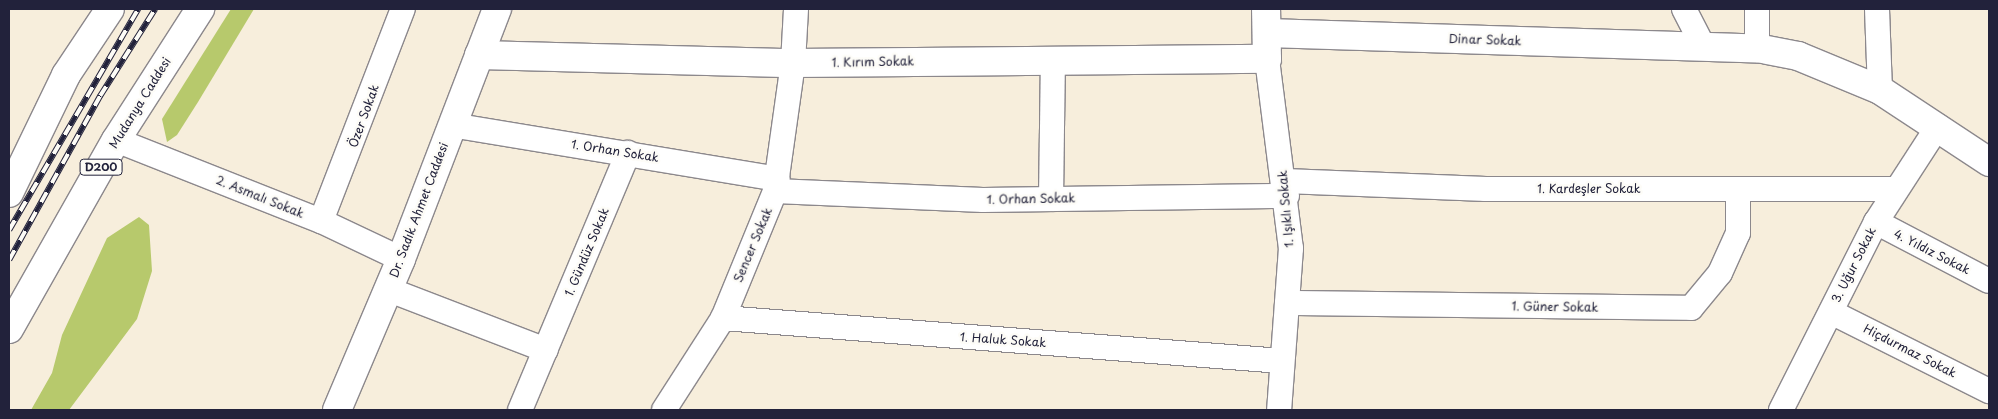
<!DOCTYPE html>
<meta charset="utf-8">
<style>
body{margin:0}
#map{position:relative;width:1998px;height:419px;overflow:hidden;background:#f7eedc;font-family:"Playpen Sans",sans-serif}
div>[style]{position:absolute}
.green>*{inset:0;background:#b7c96c}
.roads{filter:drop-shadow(1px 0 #8c888c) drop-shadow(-1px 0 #8c888c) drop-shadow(0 1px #8c888c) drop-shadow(0 -1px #8c888c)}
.minor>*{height:24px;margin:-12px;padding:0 12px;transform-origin:12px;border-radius:12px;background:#fff}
.tertiary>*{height:28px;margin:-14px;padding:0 14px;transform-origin:14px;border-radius:14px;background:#fff}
.secondary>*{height:28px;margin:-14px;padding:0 14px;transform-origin:14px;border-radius:14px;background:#fff}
.trunk>*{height:28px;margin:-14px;padding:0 14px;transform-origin:14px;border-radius:14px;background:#fff}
.rail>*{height:5.5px;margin-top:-2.75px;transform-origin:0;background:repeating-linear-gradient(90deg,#fdfcf7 0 11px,#22223b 0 22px);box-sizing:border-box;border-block:1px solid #22223b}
span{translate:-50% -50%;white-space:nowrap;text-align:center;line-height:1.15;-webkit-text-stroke:5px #fdfcf7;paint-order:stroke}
.shield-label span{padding:1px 4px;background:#fdfcf7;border:1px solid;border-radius:4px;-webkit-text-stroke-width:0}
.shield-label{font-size:11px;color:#22223b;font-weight:700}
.street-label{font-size:12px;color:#22223b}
.frame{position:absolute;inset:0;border:10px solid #22223b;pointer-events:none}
</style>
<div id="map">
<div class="green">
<i style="clip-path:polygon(231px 9px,254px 9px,198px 102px,177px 135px,167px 142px,162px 119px)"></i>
<i style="clip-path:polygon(139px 217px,149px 225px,152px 271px,137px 319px,69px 410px,31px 410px,52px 373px,62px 335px,107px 238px)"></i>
</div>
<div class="roads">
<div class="minor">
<i style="left:1684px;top:9px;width:42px;rotate:62.8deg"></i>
<i style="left:1757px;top:9px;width:39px;rotate:90deg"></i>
<i style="left:1877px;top:9px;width:81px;rotate:87.9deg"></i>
<i style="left:1267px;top:59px;width:191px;rotate:82.8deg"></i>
<i style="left:1291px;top:248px;width:162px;rotate:94.2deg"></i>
<i style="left:452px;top:125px;width:330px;rotate:9.4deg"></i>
<i style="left:116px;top:140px;width:220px;rotate:21.6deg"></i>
<i style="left:321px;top:221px;width:89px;rotate:25.4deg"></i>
<i style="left:1285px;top:181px;width:201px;rotate:2.3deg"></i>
<i style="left:1486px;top:189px;width:409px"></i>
<i style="left:775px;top:191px;width:208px;rotate:2.5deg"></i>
<i style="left:983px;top:200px;width:304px;rotate:-0.8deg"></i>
<i style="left:1051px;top:199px;width:139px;rotate:-89.2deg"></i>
<i style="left:321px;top:221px;width:227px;rotate:-68.9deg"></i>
<i style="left:1876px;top:222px;width:127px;rotate:27.6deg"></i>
<i style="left:387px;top:289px;width:170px;rotate:21deg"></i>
<i style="left:1287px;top:303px;width:404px;rotate:0.7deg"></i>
<i style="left:1691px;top:308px;width:45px;rotate:-50.4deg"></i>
<i style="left:1720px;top:273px;width:44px;rotate:-65.8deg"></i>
<i style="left:1738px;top:233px;width:43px;rotate:-90deg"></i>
<i style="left:1831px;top:312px;width:177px;rotate:26.6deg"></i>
<i style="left:723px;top:318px;width:561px;rotate:4.4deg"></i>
<i style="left:520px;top:410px;width:279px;rotate:-67.2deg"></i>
<i style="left:664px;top:410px;width:109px;rotate:-57.3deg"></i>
<i style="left:723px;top:318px;width:137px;rotate:-67.7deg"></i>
<i style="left:775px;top:191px;width:129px;rotate:-82deg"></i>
<i style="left:793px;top:63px;width:54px;rotate:-86.8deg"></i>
<i style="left:1781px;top:410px;width:211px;rotate:-63.2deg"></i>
<i style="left:1876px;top:222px;width:114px;rotate:-57.1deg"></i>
</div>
<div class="tertiary">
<i style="left:1267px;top:33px;width:490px;rotate:1.8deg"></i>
<i style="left:1757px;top:48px;width:42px;rotate:11deg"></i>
<i style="left:1798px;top:56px;width:89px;rotate:22.5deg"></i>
<i style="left:1880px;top:90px;width:131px;rotate:33.4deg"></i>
<i style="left:479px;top:55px;width:314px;rotate:1.5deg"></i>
<i style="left:793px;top:63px;width:474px;rotate:-0.5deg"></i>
<i style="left:1267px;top:59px;width:50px;rotate:-91.1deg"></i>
</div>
<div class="secondary">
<i style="left:337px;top:410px;width:164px;rotate:-67deg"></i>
<i style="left:401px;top:259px;width:268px;rotate:-69deg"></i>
</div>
<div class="trunk">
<i style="left:9px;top:193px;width:131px;rotate:-64.2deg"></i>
<i style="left:66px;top:75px;width:79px;rotate:-56.3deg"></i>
<i style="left:9px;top:329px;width:217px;rotate:-60.5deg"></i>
<i style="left:116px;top:140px;width:156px;rotate:-57.3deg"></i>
</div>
</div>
<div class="rail">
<i style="left:9px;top:230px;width:256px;rotate:-59.7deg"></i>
<i style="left:9px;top:260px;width:188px;rotate:-61deg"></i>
<i style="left:100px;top:96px;width:103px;rotate:-57.7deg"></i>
</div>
<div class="shield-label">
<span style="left:101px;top:167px">D200</span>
</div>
<div class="street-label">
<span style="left:1485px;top:40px;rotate:2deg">Dinar Sokak</span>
<span style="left:873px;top:62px;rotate:-1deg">1. Kırım Sokak</span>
<span style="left:140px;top:103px;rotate:-58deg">Mudanya Caddesi</span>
<span style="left:364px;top:116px;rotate:-70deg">Özer Sokak</span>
<span style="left:615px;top:151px;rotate:9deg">1. Orhan Sokak</span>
<span style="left:1589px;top:189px">1. Kardeşler Sokak</span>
<span style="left:260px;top:197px;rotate:22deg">2. Asmalı Sokak</span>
<span style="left:1031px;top:199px;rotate:-1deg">1. Orhan Sokak</span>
<span style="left:1286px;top:209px;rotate:-95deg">1. Işıklı Sokak</span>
<span style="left:419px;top:210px;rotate:-69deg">Dr. Sadık Ahmet Caddesi</span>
<span style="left:753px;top:245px;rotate:-67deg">Sencer Sokak</span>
<span style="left:587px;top:252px;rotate:-67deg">1. Gündüz Sokak</span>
<span style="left:1932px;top:252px;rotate:27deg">4. Yıldız Sokak</span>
<span style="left:1854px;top:265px;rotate:-63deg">3. Uğur Sokak</span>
<span style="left:1555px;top:307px;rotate:1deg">1. Güner Sokak</span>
<span style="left:1003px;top:340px;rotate:4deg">1. Haluk Sokak</span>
<span style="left:1910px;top:351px;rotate:27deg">Hiçdurmaz Sokak</span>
</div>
<div class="frame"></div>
</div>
